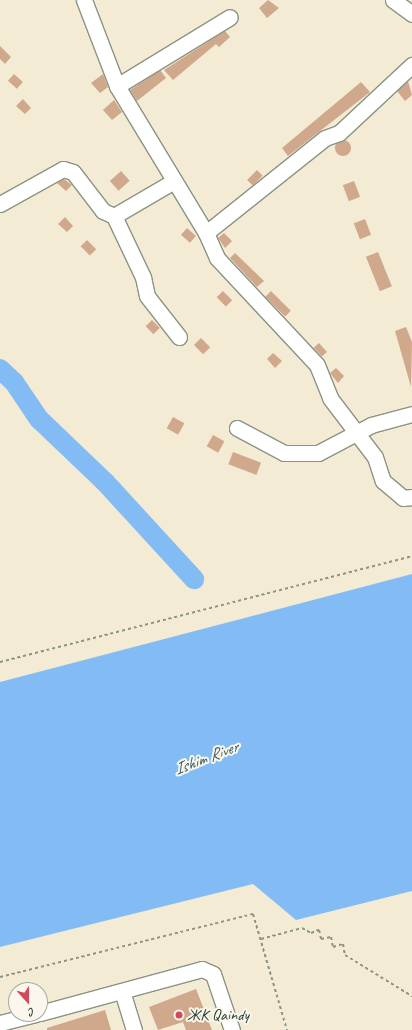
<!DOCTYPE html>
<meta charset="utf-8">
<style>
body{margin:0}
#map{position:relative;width:412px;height:1030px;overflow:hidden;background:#f4ebd4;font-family:Caveat,sans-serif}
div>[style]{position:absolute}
.water>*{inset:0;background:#83bcf4}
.river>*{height:20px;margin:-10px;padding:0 10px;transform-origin:10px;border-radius:10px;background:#83bcf4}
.building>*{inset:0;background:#d0a88b;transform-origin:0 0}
.round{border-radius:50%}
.path>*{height:2px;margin-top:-1px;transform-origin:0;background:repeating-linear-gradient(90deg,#8a9484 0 3px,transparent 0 6px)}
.roads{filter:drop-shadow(1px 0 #8a9484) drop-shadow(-1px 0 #8a9484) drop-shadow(0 1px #8a9484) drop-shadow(0 -1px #8a9484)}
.minor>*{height:15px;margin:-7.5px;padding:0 7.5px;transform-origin:7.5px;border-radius:7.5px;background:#fff}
.dots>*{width:11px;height:11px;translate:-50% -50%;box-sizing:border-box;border:2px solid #fbf7ec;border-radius:50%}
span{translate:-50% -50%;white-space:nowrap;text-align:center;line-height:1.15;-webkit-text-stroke:4px #fbf7ec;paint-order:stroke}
.poi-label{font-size:16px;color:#1f3d34}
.left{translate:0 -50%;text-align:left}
.water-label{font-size:17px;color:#385d64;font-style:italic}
.north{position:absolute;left:8px;top:982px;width:40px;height:40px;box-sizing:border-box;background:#fbf7ec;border:1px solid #a3ada2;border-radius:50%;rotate:159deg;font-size:11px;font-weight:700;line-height:16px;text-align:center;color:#1f3d34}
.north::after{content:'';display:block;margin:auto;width:14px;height:18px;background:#d1495b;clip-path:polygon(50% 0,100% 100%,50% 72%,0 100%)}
</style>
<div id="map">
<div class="water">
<i style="clip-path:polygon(412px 574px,412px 891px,296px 920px,253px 884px,0 947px,0 682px)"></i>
</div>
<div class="river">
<i style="left:0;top:369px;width:19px;rotate:43deg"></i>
<i style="left:14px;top:382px;width:45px;rotate:56deg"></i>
<i style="left:39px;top:419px;width:91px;rotate:43.7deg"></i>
<i style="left:105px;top:482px;width:132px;rotate:47.5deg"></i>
</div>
<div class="building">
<i style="clip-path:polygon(268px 0,279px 8px,267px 18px,259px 8px)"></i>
<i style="clip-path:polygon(225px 31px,230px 37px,219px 47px,216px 44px,173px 80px,164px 70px)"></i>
<i style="clip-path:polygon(0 46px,11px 57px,5px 64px,0 59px)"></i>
<i style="clip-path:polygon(160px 70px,166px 78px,137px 101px,130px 90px)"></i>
<i style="left:14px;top:74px;width:12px;height:9px;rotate:42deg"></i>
<i style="clip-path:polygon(103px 74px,108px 87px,100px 93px,91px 83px)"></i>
<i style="clip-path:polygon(408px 81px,412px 95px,405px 101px,397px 91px)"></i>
<i style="clip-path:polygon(361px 82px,370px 92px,288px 156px,282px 148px)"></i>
<i style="clip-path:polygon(23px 99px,31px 108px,25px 114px,16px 106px)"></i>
<i style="clip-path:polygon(114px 100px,122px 112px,112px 120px,103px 110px)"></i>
<i class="round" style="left:335px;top:140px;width:16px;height:16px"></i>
<i style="left:257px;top:170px;width:8px;height:14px;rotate:45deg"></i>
<i style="left:121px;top:171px;width:13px;height:15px;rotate:48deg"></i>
<i style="clip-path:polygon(64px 179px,72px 185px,66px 191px,57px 183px)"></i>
<i style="left:354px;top:181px;width:17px;height:12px;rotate:69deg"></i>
<i style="clip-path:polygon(65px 217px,73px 226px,67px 232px,58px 224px)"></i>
<i style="left:365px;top:219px;width:17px;height:12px;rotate:69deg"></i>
<i style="left:187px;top:228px;width:12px;height:9px;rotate:42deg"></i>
<i style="clip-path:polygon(224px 233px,232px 241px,225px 248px,218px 238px)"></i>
<i style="left:87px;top:240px;width:13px;height:9px;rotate:45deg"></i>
<i style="left:378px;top:252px;width:37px;height:13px;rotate:68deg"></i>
<i style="clip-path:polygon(235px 253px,264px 281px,257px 287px,230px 258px)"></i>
<i style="left:223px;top:291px;width:13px;height:9px;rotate:45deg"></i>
<i style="left:271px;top:291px;width:28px;height:8px;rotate:45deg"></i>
<i style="left:152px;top:320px;width:11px;height:9px;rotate:45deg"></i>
<i style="clip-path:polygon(406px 327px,412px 342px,411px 387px,395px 331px)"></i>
<i style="left:201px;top:338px;width:13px;height:10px;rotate:45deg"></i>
<i style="left:319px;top:343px;width:12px;height:7px;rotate:48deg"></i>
<i style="clip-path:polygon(273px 353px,282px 361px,275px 368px,267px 359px)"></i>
<i style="clip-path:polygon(336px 368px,344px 376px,338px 383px,330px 373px)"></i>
<i style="left:173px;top:417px;width:13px;height:13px;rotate:29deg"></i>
<i style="left:213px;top:435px;width:13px;height:13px;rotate:29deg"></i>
<i style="left:233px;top:452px;width:30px;height:13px;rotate:21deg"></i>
<i style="clip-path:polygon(196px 989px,212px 1030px,186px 1030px,183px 1022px,158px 1030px,149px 1007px)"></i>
<i style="clip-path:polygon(105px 1010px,111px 1030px,47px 1030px,47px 1028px)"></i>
</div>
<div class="path">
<i style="left:0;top:662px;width:425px;rotate:-14.4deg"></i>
<i style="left:261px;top:939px;width:42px;rotate:-15deg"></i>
<i style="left:302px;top:928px;width:10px;rotate:29deg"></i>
<i style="left:311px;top:933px;width:9px;rotate:-21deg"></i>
<i style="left:319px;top:930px;width:9px;rotate:77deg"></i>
<i style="left:321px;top:939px;width:10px;rotate:-11deg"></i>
<i style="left:331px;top:937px;width:10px;rotate:79deg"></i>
<i style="left:333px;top:947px;width:10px;rotate:-17deg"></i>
<i style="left:343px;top:944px;width:11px;rotate:80deg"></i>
<i style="left:345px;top:955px;width:79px;rotate:31.5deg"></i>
<i style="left:0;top:977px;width:261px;rotate:-14deg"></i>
<i style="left:253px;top:914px;width:121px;rotate:73.7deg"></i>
</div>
<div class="roads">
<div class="minor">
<i style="left:84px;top:0;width:92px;rotate:69deg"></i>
<i style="left:117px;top:86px;width:172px;rotate:58.8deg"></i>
<i style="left:206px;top:233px;width:27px;rotate:66deg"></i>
<i style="left:217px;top:258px;width:146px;rotate:46.9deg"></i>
<i style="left:317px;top:365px;width:35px;rotate:68deg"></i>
<i style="left:330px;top:398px;width:74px;rotate:52.7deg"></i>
<i style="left:375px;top:457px;width:25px;rotate:72deg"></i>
<i style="left:383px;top:481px;width:26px;rotate:40deg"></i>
<i style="left:403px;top:498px;width:9px;rotate:-6deg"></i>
<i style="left:393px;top:0;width:24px;rotate:36deg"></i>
<i style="left:117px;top:86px;width:132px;rotate:-31.4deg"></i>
<i style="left:0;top:204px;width:72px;rotate:-29.1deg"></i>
<i style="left:63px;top:169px;width:10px;rotate:17deg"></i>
<i style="left:73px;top:172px;width:49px;rotate:52.4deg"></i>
<i style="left:103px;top:211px;width:12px;rotate:24deg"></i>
<i style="left:114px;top:216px;width:68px;rotate:64.6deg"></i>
<i style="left:143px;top:277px;width:19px;rotate:78deg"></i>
<i style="left:147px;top:296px;width:52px;rotate:52deg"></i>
<i style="left:114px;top:216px;width:69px;rotate:-30.3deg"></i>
<i style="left:206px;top:233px;width:152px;rotate:-38.6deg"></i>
<i style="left:325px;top:138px;width:15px;rotate:-20deg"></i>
<i style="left:339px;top:133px;width:100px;rotate:-43deg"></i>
<i style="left:237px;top:428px;width:53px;rotate:28deg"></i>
<i style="left:284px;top:453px;width:34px"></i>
<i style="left:318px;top:453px;width:60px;rotate:-27.8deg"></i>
<i style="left:371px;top:425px;width:42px;rotate:-15deg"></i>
<i style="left:122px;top:991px;width:41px;rotate:72.9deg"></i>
<i style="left:40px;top:1013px;width:168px;rotate:-15.2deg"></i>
<i style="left:202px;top:969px;width:12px;rotate:24deg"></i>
<i style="left:213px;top:974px;width:59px;rotate:71.3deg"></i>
<i style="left:0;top:1023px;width:36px;rotate:-14deg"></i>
</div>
</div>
<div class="dots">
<i style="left:179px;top:1015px;background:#d1495b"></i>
</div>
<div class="poi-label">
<span class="left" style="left:187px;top:1015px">ЖК Qaindy</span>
</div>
<div class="water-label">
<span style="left:206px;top:758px;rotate:-21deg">Ishim River</span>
</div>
<div class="north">С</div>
</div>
